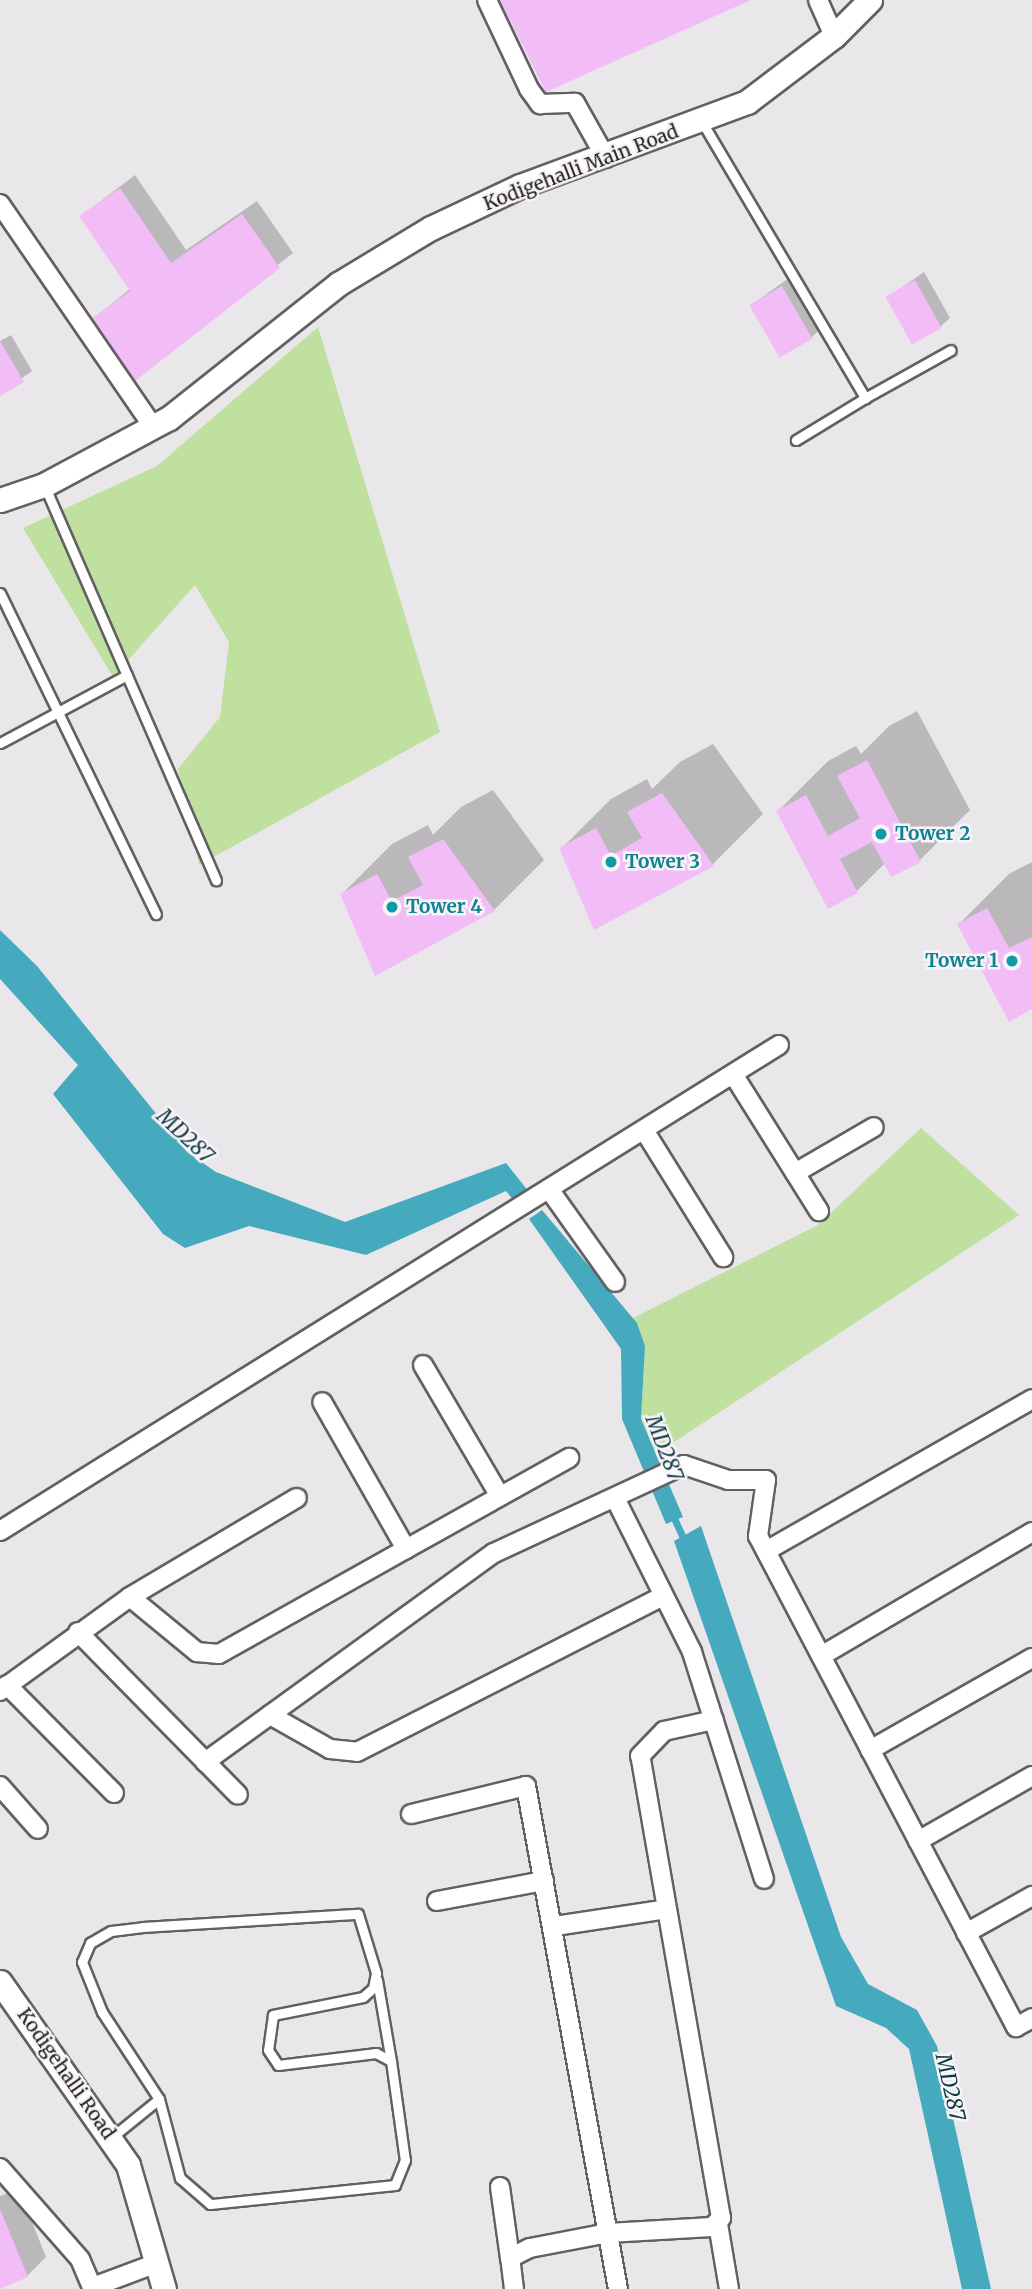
<!DOCTYPE html>
<style>
body{margin:0}
#map{position:relative;width:1032px;height:2289px;overflow:hidden;background:#eae7ea;font-family:Merriweather,serif}
div>[style]{position:absolute}
.green>*{inset:0;background:#c0e0a0}
.water>*{inset:0;background:#46aabf}
.shadow>*{inset:0;background:#0003}
.stream>*{height:7px;margin:-3.5px;padding:0 3.5px;transform-origin:3.5px;border-radius:3.5px;background:#46aabf}
.building>*{inset:0;background:#f2bdf7;transform-origin:0 0}
.roads{filter:drop-shadow(2px 0 #636063) drop-shadow(-2px 0 #636063) drop-shadow(0 2px #636063) drop-shadow(0 -2px #636063)}
.service>*{height:9px;margin:-4.5px;padding:0 4.5px;transform-origin:4.5px;border-radius:4.5px;background:#fff}
.minor>*{height:18px;margin:-9px;padding:0 9px;transform-origin:9px;border-radius:9px;background:#fff}
.tertiary>*{height:23px;margin:-11.5px;padding:0 11.5px;transform-origin:11.5px;border-radius:11.5px;background:#fff}
.dots>*{width:19px;height:19px;translate:-50% -50%;box-sizing:border-box;border:4px solid #f8f4f7;border-radius:50%}
span{translate:-50% -50%;white-space:nowrap;text-align:center;line-height:1.15;-webkit-text-stroke:5px #f8f4f7;paint-order:stroke}
.street-label{font-size:19px;color:#1e1d1e}
.culture-label{font-size:19px;color:#0d838f;font-weight:700}
.left{translate:0 -50%;text-align:left}
.right{translate:-100% -50%;text-align:right}
.water-label{font-size:21px;color:#0b3a43;font-style:italic}
</style>
<div id="map">
<div class="green">
<i style="clip-path:polygon(318px 327px,440px 732px,199px 865px,178px 769px,220px 717px,229px 642px,195px 585px,113px 677px,23px 528px,157px 466px)"></i>
<i style="clip-path:polygon(921px 1128px,1019px 1215px,656px 1454px,641px 1419px,645px 1346px,633px 1318px,818px 1225px)"></i>
</div>
<div class="water">
<i style="clip-path:polygon(0 930px,37px 966px,187px 1152px,216px 1172px,345px 1222px,506px 1163px,529px 1192px,514px 1201px,506px 1191px,366px 1255px,249px 1226px,185px 1248px,163px 1234px,53px 1094px,78px 1065px,0 979px)"></i>
<i style="clip-path:polygon(542px 1210px,637px 1323px,645px 1346px,641px 1419px,683px 1517px,666px 1524px,622px 1419px,621px 1349px,529px 1219px)"></i>
<i style="clip-path:polygon(701px 1526px,841px 1937px,868px 1984px,917px 2010px,937px 2046px,991px 2289px,962px 2289px,909px 2049px,886px 2028px,836px 2006px,674px 1541px)"></i>
</div>
<div class="shadow">
<i style="clip-path:polygon(135px 175px,186px 250px,257px 201px,293px 253px,135px 378px,94px 318px,131px 288px,81px 216px)"></i>
<i style="clip-path:polygon(924px 272px,950px 318px,940px 327px,888px 297px)"></i>
<i style="clip-path:polygon(796px 273px,825px 324px,811px 338px,751px 305px)"></i>
<i style="clip-path:polygon(11px 335px,32px 371px,0 394px,0 341px)"></i>
<i style="clip-path:polygon(917px 711px,970px 810px,920px 860px,885px 863px,857px 891px,778px 811px,828px 761px,856px 746px,861px 754px,889px 726px)"></i>
<i style="clip-path:polygon(713px 744px,763px 814px,713px 864px,595px 928px,561px 849px,611px 799px,647px 779px,652px 789px,680px 762px)"></i>
<i style="clip-path:polygon(493px 790px,544px 860px,494px 910px,376px 973px,342px 894px,392px 844px,428px 825px,433px 835px,461px 807px)"></i>
<i style="clip-path:polygon(1032px 862px,1032px 1007px,959px 924px,1009px 874px)"></i>
<i style="clip-path:polygon(19px 2189px,46px 2257px,27px 2276px,0 2287px,0 2196px)"></i>
</div>
<div class="stream">
<i style="left:672px;top:1514px;width:33px;rotate:65deg"></i>
</div>
<div class="building">
<i style="clip-path:polygon(500px 0,751px 0,546px 92px)"></i>
<i style="clip-path:polygon(120px 188px,171px 263px,242px 214px,280px 268px,135px 381px,92px 318px,130px 291px,79px 216px)"></i>
<i style="left:915px;top:280px;width:55px;height:34px;rotate:61deg"></i>
<i style="left:782px;top:286px;width:61px;height:38px;rotate:60deg"></i>
<i style="clip-path:polygon(0 341px,24px 382px,0 396px)"></i>
<i style="clip-path:polygon(867px 760px,921px 862px,891px 877px,872px 842px,840px 859px,858px 893px,828px 909px,776px 811px,806px 795px,828px 836px,860px 818px,837px 776px)"></i>
<i style="clip-path:polygon(662px 793px,714px 866px,594px 930px,559px 848px,596px 828px,611px 856px,642px 838px,627px 812px)"></i>
<i style="clip-path:polygon(443px 839px,495px 911px,375px 976px,340px 894px,377px 874px,392px 901px,423px 885px,408px 857px)"></i>
<i style="clip-path:polygon(987px 908px,1009px 948px,1032px 937px,1032px 1009px,1009px 1022px,957px 924px)"></i>
<i style="clip-path:polygon(0 2209px,28px 2277px,0 2289px)"></i>
</div>
<div class="roads">
<div class="service">
<i style="left:702px;top:122px;width:321px;rotate:59.4deg"></i>
<i style="left:865px;top:398px;width:81px;rotate:148.7deg"></i>
<i style="left:865px;top:398px;width:98px;rotate:-29.2deg"></i>
<i style="left:45px;top:487px;width:429px;rotate:66.5deg"></i>
<i style="left:0;top:593px;width:357px;rotate:64.1deg"></i>
<i style="left:0;top:743px;width:144px;rotate:-28.2deg"></i>
<i style="left:377px;top:1980px;width:82px;rotate:80.2deg"></i>
<i style="left:112px;top:2137px;width:60px;rotate:-39deg"></i>
<i style="left:159px;top:2099px;width:104px;rotate:-123.2deg"></i>
<i style="left:102px;top:2012px;width:54px;rotate:-111.8deg"></i>
<i style="left:82px;top:1962px;width:21px;rotate:-67deg"></i>
<i style="left:90px;top:1943px;width:24px;rotate:-30deg"></i>
<i style="left:111px;top:1931px;width:32px;rotate:-7deg"></i>
<i style="left:143px;top:1927px;width:215px;rotate:-3.5deg"></i>
<i style="left:358px;top:1914px;width:62px;rotate:73deg"></i>
<i style="left:376px;top:1973px;width:15px;rotate:101deg"></i>
<i style="left:373px;top:1988px;width:13px;rotate:138deg"></i>
<i style="left:363px;top:1997px;width:92px;rotate:168.7deg"></i>
<i style="left:273px;top:2015px;width:35px;rotate:98deg"></i>
<i style="left:268px;top:2050px;width:18px;rotate:56deg"></i>
<i style="left:278px;top:2065px;width:99px;rotate:-7deg"></i>
<i style="left:376px;top:2053px;width:17px;rotate:28deg"></i>
<i style="left:391px;top:2061px;width:100px;rotate:82deg"></i>
<i style="left:405px;top:2160px;width:27px;rotate:112deg"></i>
<i style="left:395px;top:2185px;width:186px;rotate:174.1deg"></i>
<i style="left:210px;top:2204px;width:40px;rotate:-139deg"></i>
<i style="left:180px;top:2178px;width:82px;rotate:-104.9deg"></i>
</div>
<div class="minor">
<i style="left:487px;top:0;width:98px;rotate:64.7deg"></i>
<i style="left:529px;top:89px;width:19px;rotate:54deg"></i>
<i style="left:540px;top:104px;width:35px;rotate:-2deg"></i>
<i style="left:575px;top:103px;width:63px;rotate:60.6deg"></i>
<i style="left:818px;top:0;width:39px;rotate:66deg"></i>
<i style="left:0;top:204px;width:270px;rotate:55.5deg"></i>
<i style="left:733px;top:1074px;width:162px;rotate:57.9deg"></i>
<i style="left:644px;top:1130px;width:150px;rotate:58.1deg"></i>
<i style="left:795px;top:1173px;width:91px;rotate:-30.2deg"></i>
<i style="left:549px;top:1189px;width:114px;rotate:54.6deg"></i>
<i style="left:423px;top:1365px;width:152px;rotate:59.6deg"></i>
<i style="left:615px;top:1498px;width:172px;rotate:63.4deg"></i>
<i style="left:692px;top:1652px;width:238px;rotate:72.4deg"></i>
<i style="left:0;top:1531px;width:918px;rotate:-31.96deg"></i>
<i style="left:406px;top:1549px;width:187px;rotate:-29.2deg"></i>
<i style="left:766px;top:1551px;width:306px;rotate:-29.7deg"></i>
<i style="left:130px;top:1597px;width:87px;rotate:39.4deg"></i>
<i style="left:197px;top:1652px;width:22px;rotate:5deg"></i>
<i style="left:219px;top:1654px;width:214px;rotate:-29.3deg"></i>
<i style="left:406px;top:1549px;width:169px;rotate:-119.7deg"></i>
<i style="left:78px;top:1632px;width:228px;rotate:45.5deg"></i>
<i style="left:821px;top:1656px;width:245px;rotate:-30.4deg"></i>
<i style="left:7px;top:1685px;width:152px;rotate:45.3deg"></i>
<i style="left:0;top:1691px;width:160px;rotate:-35.9deg"></i>
<i style="left:130px;top:1597px;width:194px;rotate:-30.7deg"></i>
<i style="left:270px;top:1715px;width:69px;rotate:29.5deg"></i>
<i style="left:330px;top:1749px;width:27px;rotate:6deg"></i>
<i style="left:357px;top:1752px;width:343px;rotate:-27deg"></i>
<i style="left:870px;top:1750px;width:186px;rotate:-29.6deg"></i>
<i style="left:205px;top:1762px;width:357px;rotate:-35.9deg"></i>
<i style="left:494px;top:1553px;width:209px;rotate:-24.9deg"></i>
<i style="left:684px;top:1465px;width:46px;rotate:18.8deg"></i>
<i style="left:728px;top:1480px;width:38px"></i>
<i style="left:766px;top:1480px;width:57px;rotate:98.1deg"></i>
<i style="left:758px;top:1536px;width:555px;rotate:62.28deg"></i>
<i style="left:1016px;top:2027px;width:18px;rotate:-29deg"></i>
<i style="left:0;top:1786px;width:57px;rotate:48.5deg"></i>
<i style="left:411px;top:1814px;width:118px;rotate:-13.7deg"></i>
<i style="left:526px;top:1786px;width:511px;rotate:79.64deg"></i>
<i style="left:918px;top:1841px;width:131px;rotate:-29.7deg"></i>
<i style="left:437px;top:1901px;width:109px;rotate:-10.6deg"></i>
<i style="left:555px;top:1926px;width:113px;rotate:-8.6deg"></i>
<i style="left:966px;top:1933px;width:76px;rotate:-29.3deg"></i>
<i style="left:0;top:2168px;width:121px;rotate:48.7deg"></i>
<i style="left:80px;top:2259px;width:33px;rotate:67deg"></i>
<i style="left:500px;top:2187px;width:72px;rotate:82deg"></i>
<i style="left:718px;top:2224px;width:66px;rotate:80.4deg"></i>
<i style="left:93px;top:2287px;width:68px;rotate:-20.6deg"></i>
<i style="left:514px;top:2289px;width:31px;rotate:-97deg"></i>
<i style="left:510px;top:2258px;width:22px;rotate:-27deg"></i>
<i style="left:530px;top:2248px;width:79px;rotate:-10.9deg"></i>
<i style="left:608px;top:2233px;width:104px;rotate:-3.3deg"></i>
<i style="left:712px;top:2227px;width:13px;rotate:-45deg"></i>
<i style="left:721px;top:2218px;width:469px;rotate:-99.9deg"></i>
<i style="left:640px;top:1756px;width:35px;rotate:-46deg"></i>
<i style="left:664px;top:1731px;width:51px;rotate:-12.4deg"></i>
</div>
<div class="tertiary">
<i style="left:0;top:500px;width:46px;rotate:-18.8deg"></i>
<i style="left:44px;top:485px;width:142px;rotate:-28.2deg"></i>
<i style="left:169px;top:418px;width:216px;rotate:-38.4deg"></i>
<i style="left:338px;top:284px;width:109px;rotate:-31.1deg"></i>
<i style="left:431px;top:228px;width:98px;rotate:-25.3deg"></i>
<i style="left:520px;top:186px;width:242px;rotate:-20.3deg"></i>
<i style="left:747px;top:102px;width:109px;rotate:-37.2deg"></i>
<i style="left:834px;top:36px;width:51px;rotate:-45deg"></i>
<i style="left:0;top:1982px;width:223px;rotate:55deg"></i>
<i style="left:128px;top:2165px;width:129px;rotate:73.8deg"></i>
</div>
</div>
<div class="dots">
<i style="left:881px;top:834px;background:#0f9aa8"></i>
<i style="left:611px;top:862px;background:#0f9aa8"></i>
<i style="left:392px;top:907px;background:#0f9aa8"></i>
<i style="left:1012px;top:961px;background:#0f9aa8"></i>
</div>
<div class="street-label">
<span style="left:581px;top:168px;rotate:-21deg">Kodigehalli Main Road</span>
<span style="left:66px;top:2074px;rotate:55deg">Kodigehalli Road</span>
</div>
<div class="culture-label">
<span class="left" style="left:895px;top:834px">Tower 2</span>
<span class="left" style="left:625px;top:862px">Tower 3</span>
<span class="left" style="left:406px;top:907px">Tower 4</span>
<span class="right" style="left:998px;top:961px">Tower 1</span>
</div>
<div class="water-label">
<span style="left:185px;top:1136px;rotate:43deg">MD287</span>
<span style="left:664px;top:1448px;rotate:69deg">MD287</span>
<span style="left:950px;top:2087px;rotate:77deg">MD287</span>
</div>
</div>
